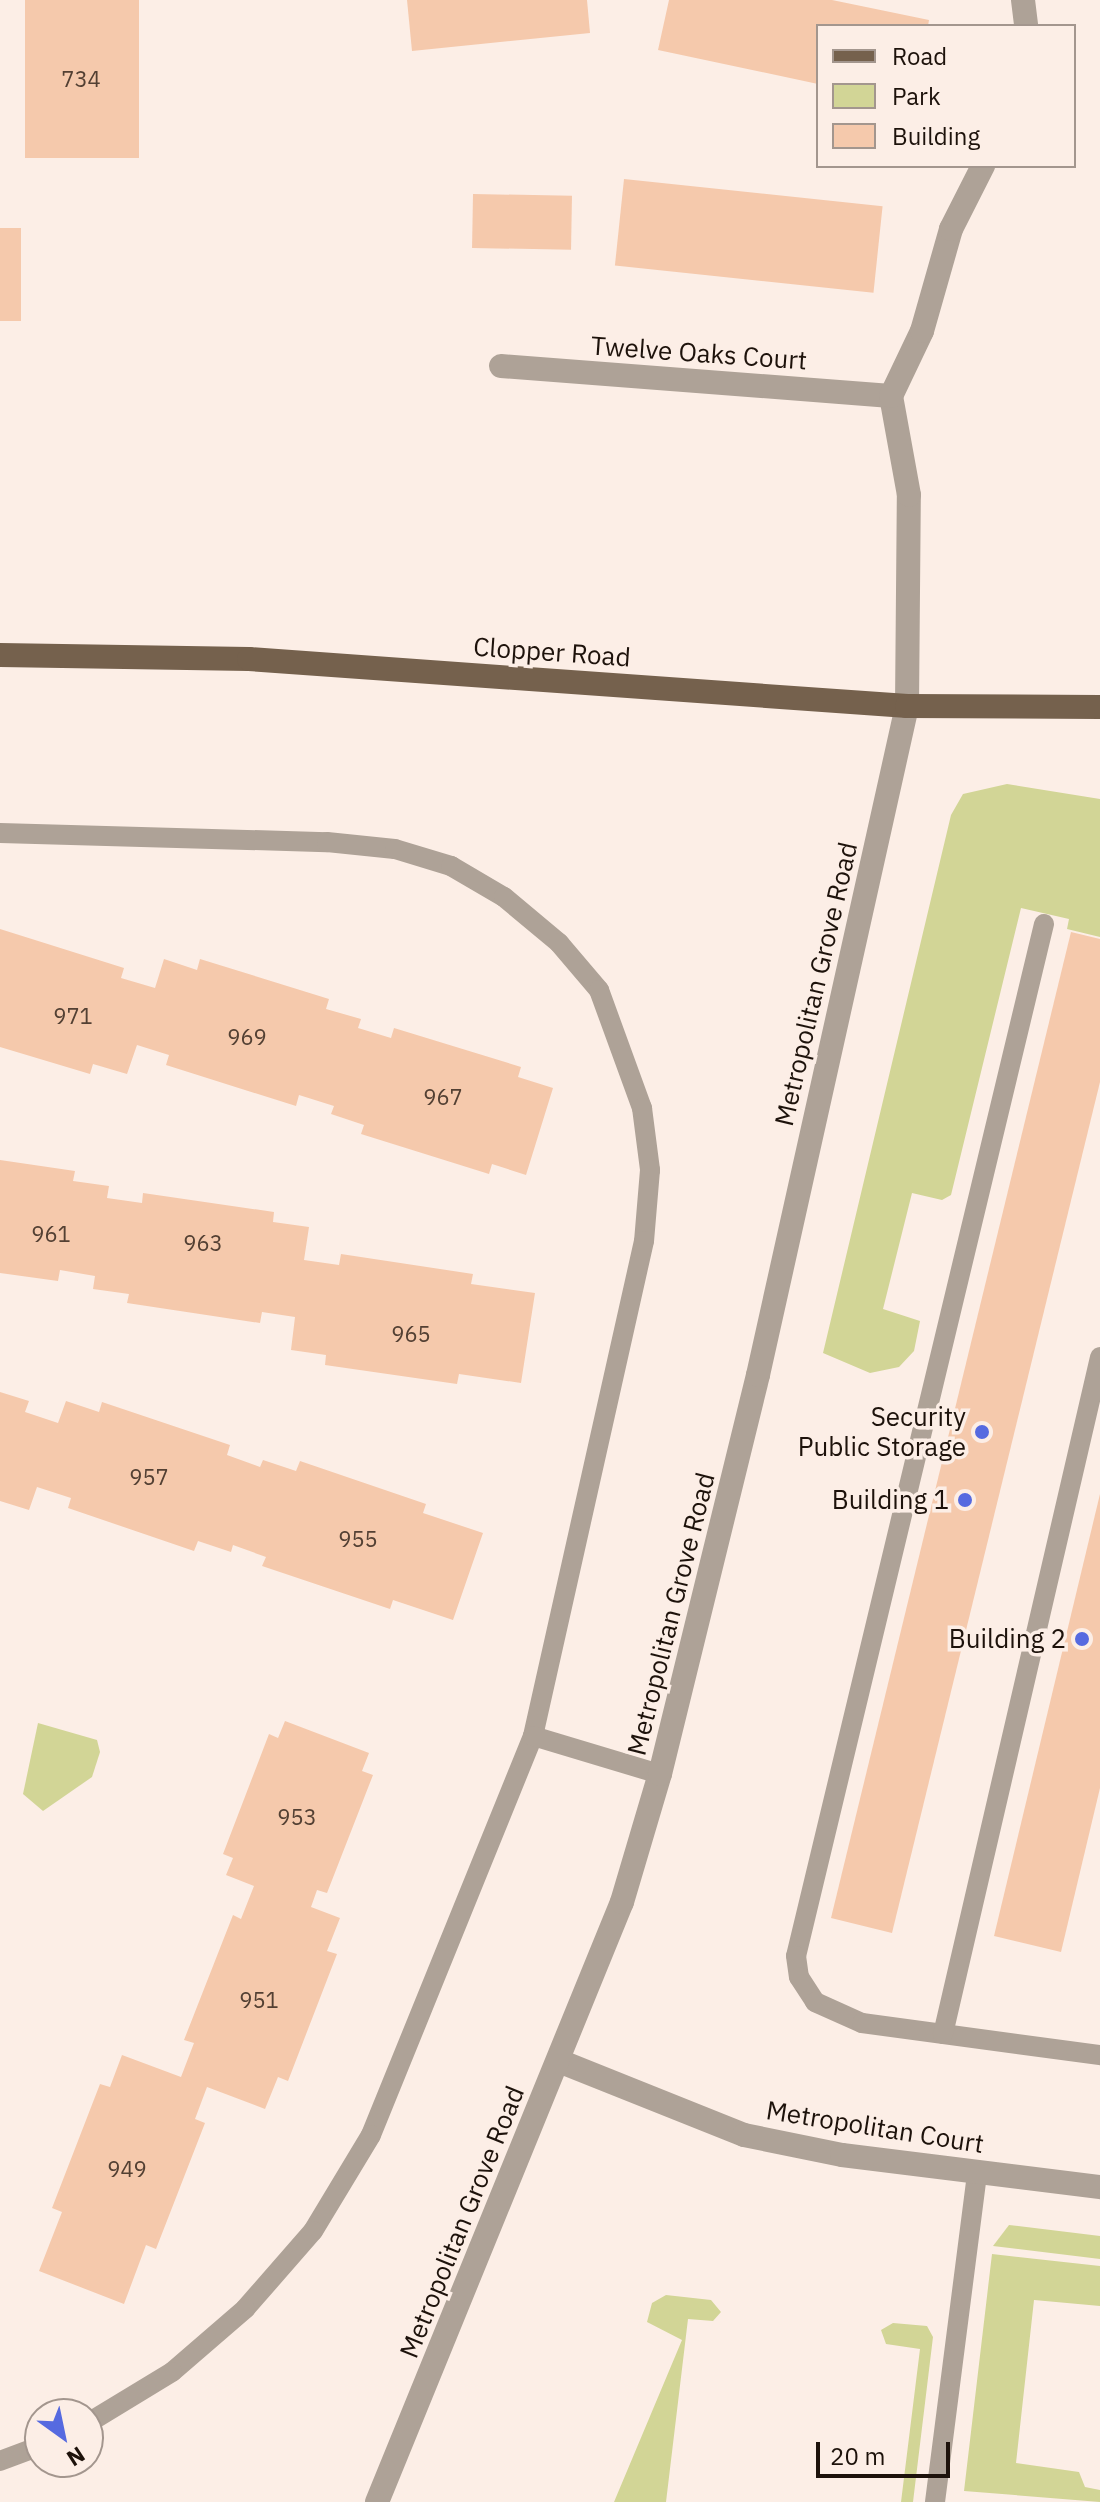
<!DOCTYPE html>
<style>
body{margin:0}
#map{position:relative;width:1100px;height:2502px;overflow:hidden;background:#fceee6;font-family:"IBM Plex Sans",sans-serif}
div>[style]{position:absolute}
.green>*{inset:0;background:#d2d596}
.building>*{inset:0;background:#f5c9ac;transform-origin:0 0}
.lane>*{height:20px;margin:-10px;padding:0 10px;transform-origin:10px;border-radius:10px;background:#aea297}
.street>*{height:24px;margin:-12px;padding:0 12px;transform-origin:12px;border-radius:12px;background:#aea297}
.primary>*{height:24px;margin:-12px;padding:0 12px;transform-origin:12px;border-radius:12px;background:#75614d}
.dots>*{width:22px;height:22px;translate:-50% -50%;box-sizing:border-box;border:4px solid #fceee6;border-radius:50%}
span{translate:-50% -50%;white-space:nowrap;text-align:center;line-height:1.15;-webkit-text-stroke:7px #fceee6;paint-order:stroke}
.number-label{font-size:22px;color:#534033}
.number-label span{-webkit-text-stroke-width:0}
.street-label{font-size:26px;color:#1d120b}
.poi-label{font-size:26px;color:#1d120b}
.right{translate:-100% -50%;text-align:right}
.legend{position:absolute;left:816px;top:24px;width:260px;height:144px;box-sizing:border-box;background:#fceee6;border:2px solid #a3968e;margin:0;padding:10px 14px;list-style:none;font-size:24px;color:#1d120b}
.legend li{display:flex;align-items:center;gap:16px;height:40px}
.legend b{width:40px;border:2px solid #a3968e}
.north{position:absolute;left:24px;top:2398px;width:80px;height:80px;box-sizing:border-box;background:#fceee6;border:2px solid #a3968e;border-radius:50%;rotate:147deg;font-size:22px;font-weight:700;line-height:32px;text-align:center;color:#1d120b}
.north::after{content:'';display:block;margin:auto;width:28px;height:36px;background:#566ae0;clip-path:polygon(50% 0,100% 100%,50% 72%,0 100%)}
.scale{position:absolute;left:816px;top:2442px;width:134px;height:36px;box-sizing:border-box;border:4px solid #1d120b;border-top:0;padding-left:10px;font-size:24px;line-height:28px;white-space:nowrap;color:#1d120b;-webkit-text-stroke:6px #fceee6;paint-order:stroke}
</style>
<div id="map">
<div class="green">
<i style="clip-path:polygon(1007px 784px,1100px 799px,1100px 937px,1067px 929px,1069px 919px,1021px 908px,951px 1195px,942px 1200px,912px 1193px,883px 1309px,920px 1321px,914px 1351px,899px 1367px,870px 1373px,823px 1353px,951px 815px,963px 794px)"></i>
<i style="clip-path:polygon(38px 1723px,97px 1740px,100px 1752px,92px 1777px,43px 1811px,23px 1794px)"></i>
<i style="clip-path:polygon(1009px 2225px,1100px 2236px,1100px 2259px,993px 2246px)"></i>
<i style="clip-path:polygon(992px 2254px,1100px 2266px,1100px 2306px,1034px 2300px,1016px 2463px,1079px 2472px,1085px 2487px,1100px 2490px,1100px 2502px,964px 2491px)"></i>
<i style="clip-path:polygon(666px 2295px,711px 2300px,721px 2312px,713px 2321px,688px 2319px,666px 2502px,614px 2502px,682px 2340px,647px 2322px,652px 2303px)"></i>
<i style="clip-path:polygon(893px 2323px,927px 2326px,933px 2337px,913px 2502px,901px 2502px,920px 2349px,886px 2344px,881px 2330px)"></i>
</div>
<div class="building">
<i style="left:25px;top:0;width:114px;height:158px"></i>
<i style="clip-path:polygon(407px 0,587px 0,590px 33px,412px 51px)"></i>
<i style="clip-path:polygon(669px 0,832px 0,929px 20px,928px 26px,818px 26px,818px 84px,658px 50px)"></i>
<i style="left:624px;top:179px;width:260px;height:87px;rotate:6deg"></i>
<i style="left:473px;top:194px;width:99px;height:54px;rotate:1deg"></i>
<i style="left:0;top:228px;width:21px;height:93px"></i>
<i style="clip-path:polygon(0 929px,124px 968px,121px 978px,155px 988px,164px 959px,197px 970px,200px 959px,329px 999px,326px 1009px,361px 1019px,358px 1028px,391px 1038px,394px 1028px,521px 1067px,518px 1077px,553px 1088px,526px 1175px,492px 1164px,489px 1174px,361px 1134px,364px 1125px,331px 1114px,334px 1106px,299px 1095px,296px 1106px,166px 1065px,169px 1055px,137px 1045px,127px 1074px,93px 1064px,90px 1074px,0 1047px)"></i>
<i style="clip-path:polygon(1071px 932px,1100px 939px,1100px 1082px,892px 1933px,831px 1918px)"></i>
<i style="clip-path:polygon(0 1160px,75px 1171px,73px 1181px,109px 1186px,107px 1198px,142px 1203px,143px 1193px,274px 1212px,273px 1222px,309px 1227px,304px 1260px,339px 1265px,341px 1254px,473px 1274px,471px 1284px,535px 1293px,521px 1383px,459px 1374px,457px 1384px,325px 1365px,326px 1355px,291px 1350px,295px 1317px,262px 1312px,260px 1323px,127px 1303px,129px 1294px,93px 1289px,95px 1276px,60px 1270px,58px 1281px,0 1273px)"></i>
<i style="clip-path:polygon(0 1392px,29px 1401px,25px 1412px,58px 1423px,66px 1401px,99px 1412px,102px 1402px,230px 1445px,227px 1455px,260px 1467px,263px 1460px,296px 1471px,300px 1461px,426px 1504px,423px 1513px,483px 1533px,453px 1620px,393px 1600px,390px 1609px,262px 1566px,266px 1557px,233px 1545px,231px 1552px,198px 1541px,194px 1551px,68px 1508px,71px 1498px,37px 1487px,29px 1510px,0 1501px)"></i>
<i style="clip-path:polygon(1100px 1494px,1100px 1788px,1061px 1952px,994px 1936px)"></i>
<i style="clip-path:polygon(285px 1721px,369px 1753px,362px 1771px,373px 1775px,327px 1893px,317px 1890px,311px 1907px,340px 1918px,327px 1951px,337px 1954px,288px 2081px,278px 2077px,265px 2109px,207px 2087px,195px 2119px,205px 2123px,156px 2249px,146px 2245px,124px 2304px,39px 2271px,62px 2212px,52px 2208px,100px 2084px,110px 2087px,122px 2055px,181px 2077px,194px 2043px,184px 2040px,233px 1915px,241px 1919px,254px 1886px,226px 1875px,233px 1858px,223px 1854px,269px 1734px,278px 1738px)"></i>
</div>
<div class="lane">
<i style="left:0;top:833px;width:327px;rotate:1.6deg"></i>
<i style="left:327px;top:842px;width:68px;rotate:5.9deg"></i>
<i style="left:395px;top:849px;width:59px;rotate:16.9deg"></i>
<i style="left:451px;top:866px;width:61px;rotate:30.3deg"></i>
<i style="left:504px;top:897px;width:72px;rotate:39.9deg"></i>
<i style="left:559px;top:943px;width:62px;rotate:49.6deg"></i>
<i style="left:599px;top:990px;width:126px;rotate:70deg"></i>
<i style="left:642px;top:1108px;width:63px;rotate:82.6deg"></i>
<i style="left:650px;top:1170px;width:71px;rotate:94.8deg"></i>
<i style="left:644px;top:1241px;width:507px;rotate:102.64deg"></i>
<i style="left:533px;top:1736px;width:431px;rotate:112.1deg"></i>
<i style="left:371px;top:2135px;width:112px;rotate:121.1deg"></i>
<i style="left:313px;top:2231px;width:103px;rotate:131.1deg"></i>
<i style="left:245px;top:2309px;width:96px;rotate:139.2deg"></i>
<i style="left:172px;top:2372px;width:98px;rotate:148.7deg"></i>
<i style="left:1044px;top:924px;width:1061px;rotate:103.51deg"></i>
<i style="left:796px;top:1956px;width:21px;rotate:82deg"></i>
<i style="left:799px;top:1977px;width:30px;rotate:57deg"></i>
<i style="left:815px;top:2002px;width:51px;rotate:24.1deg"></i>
<i style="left:862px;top:2023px;width:240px;rotate:7.7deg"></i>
<i style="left:533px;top:1736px;width:133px;rotate:16.7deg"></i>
<i style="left:943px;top:2034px;width:695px;rotate:-76.94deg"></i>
<i style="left:0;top:2461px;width:43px;rotate:-20.6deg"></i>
<i style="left:935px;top:2502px;width:333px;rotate:-82.7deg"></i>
</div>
<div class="street">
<i style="left:1023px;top:0;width:26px;rotate:83deg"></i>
<i style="left:501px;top:366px;width:391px;rotate:4.4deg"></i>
<i style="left:559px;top:2061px;width:199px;rotate:21.8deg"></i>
<i style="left:744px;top:2135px;width:100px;rotate:11.5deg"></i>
<i style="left:842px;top:2155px;width:260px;rotate:7.1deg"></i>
<i style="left:377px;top:2502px;width:648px;rotate:-67.79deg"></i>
<i style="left:622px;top:1902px;width:134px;rotate:-73.5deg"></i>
<i style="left:660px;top:1774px;width:411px;rotate:-76.2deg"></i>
<i style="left:758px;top:1375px;width:685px;rotate:-77.44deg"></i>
<i style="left:907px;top:706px;width:211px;rotate:-89.5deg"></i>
<i style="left:909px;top:495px;width:101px;rotate:-100.3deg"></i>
<i style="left:891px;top:396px;width:72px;rotate:-64.5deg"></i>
<i style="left:922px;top:331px;width:106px;rotate:-74.1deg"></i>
<i style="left:951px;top:229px;width:71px;rotate:-63.1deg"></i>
</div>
<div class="primary">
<i style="left:0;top:655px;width:249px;rotate:0.9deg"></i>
<i style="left:249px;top:659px;width:660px;rotate:4.09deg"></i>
<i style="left:907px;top:706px;width:193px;rotate:0.3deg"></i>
</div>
<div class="dots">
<i style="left:982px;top:1432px;background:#566ae0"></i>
<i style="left:965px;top:1500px;background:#566ae0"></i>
<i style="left:1082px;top:1639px;background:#566ae0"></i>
</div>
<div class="number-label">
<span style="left:81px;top:79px">734</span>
<span style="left:73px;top:1016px">971</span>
<span style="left:247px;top:1037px">969</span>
<span style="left:443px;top:1097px">967</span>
<span style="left:51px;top:1234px">961</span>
<span style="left:203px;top:1243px">963</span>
<span style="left:411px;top:1334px">965</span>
<span style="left:149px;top:1477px">957</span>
<span style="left:358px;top:1539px">955</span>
<span style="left:297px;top:1817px">953</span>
<span style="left:259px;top:2000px">951</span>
<span style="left:127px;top:2169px">949</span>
</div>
<div class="street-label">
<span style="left:699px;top:353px;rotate:4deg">Twelve Oaks Court</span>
<span style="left:552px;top:652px;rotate:4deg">Clopper Road</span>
<span style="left:816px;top:984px;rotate:-77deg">Metropolitan Grove Road</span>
<span style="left:671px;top:1614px;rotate:-76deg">Metropolitan Grove Road</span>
<span style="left:875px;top:2127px;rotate:9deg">Metropolitan Court</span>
<span style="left:462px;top:2222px;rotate:-68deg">Metropolitan Grove Road</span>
</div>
<div class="poi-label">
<span class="right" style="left:966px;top:1432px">Security<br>Public Storage</span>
<span class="right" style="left:949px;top:1500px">Building 1</span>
<span class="right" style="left:1066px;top:1639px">Building 2</span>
</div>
<ul class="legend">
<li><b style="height:10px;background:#75614d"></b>Road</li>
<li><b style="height:22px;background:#d2d596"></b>Park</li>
<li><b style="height:22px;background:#f5c9ac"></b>Building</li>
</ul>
<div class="north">N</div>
<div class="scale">20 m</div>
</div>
